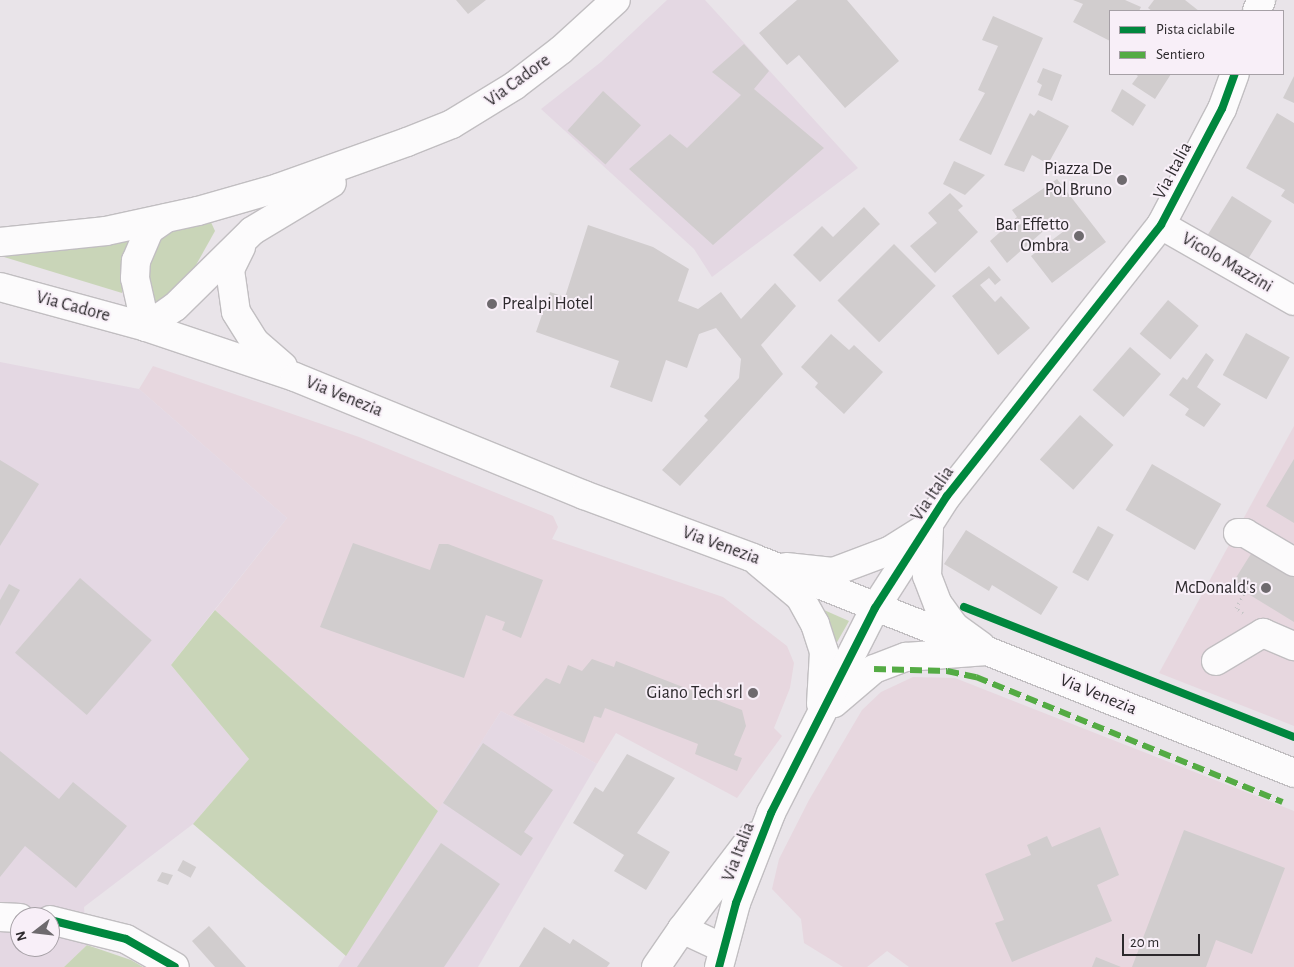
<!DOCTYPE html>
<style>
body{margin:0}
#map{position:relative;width:1294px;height:967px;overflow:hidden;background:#e9e4e9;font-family:"Alegreya Sans",sans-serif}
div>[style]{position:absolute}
.commercial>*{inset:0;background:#e7d7df}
.industrial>*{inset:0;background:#e4d8e3}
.green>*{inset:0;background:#c9d5b8}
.building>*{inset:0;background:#d1cdce;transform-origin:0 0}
.path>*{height:3px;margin-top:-1.5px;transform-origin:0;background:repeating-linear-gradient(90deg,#c6c5c6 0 1px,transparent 0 5px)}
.roads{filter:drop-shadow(1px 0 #c1bec1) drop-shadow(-1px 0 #c1bec1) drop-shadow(0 1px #c1bec1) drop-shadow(0 -1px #c1bec1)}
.minor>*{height:28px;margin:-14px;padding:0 14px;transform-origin:14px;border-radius:14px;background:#fcfbfc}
.major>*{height:28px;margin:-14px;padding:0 14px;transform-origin:14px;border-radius:14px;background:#fcfbfc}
.quiet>*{height:6px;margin-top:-3px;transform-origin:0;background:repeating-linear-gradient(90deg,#54ab44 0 12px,transparent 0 18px)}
.cycleway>*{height:8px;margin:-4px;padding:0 4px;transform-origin:4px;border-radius:4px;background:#00873e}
.dots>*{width:14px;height:14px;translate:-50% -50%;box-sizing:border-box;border:2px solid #f8eff8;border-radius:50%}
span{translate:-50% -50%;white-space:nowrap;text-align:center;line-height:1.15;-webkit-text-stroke:4px #f8eff8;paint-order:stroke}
.street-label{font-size:18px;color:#2c292c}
.poi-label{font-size:18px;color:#2c292c}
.right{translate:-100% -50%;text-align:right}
.left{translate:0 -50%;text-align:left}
.legend{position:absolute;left:1109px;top:10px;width:175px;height:65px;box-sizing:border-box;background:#f8eff8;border:1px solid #a6a0a6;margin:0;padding:6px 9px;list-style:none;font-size:15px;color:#2c292c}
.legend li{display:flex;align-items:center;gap:10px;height:25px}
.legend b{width:25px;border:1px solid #a6a0a6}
.north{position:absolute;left:10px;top:907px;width:50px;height:50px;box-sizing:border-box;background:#f8eff8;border:1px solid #a6a0a6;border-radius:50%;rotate:254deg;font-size:14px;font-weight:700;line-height:20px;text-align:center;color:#2c292c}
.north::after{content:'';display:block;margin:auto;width:18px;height:22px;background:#6e6a6e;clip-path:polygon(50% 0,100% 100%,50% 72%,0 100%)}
.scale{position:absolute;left:1122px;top:934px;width:78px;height:22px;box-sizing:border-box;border:2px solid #2c292c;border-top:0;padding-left:6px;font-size:15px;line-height:18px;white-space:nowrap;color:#2c292c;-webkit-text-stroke:4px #f8eff8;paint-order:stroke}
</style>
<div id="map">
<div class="commercial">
<i style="clip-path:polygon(153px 366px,359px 437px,553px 516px,558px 527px,552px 539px,723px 597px,787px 646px,794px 663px,790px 688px,774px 728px,782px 736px,737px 798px,616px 733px,597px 764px,501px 711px,438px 811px,215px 610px,287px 518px,139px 389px)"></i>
<i style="clip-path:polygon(1294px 426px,1294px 726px,1159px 673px)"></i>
<i style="clip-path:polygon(913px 677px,955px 678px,1294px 811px,1294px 967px,909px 967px,887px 951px,867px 967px,843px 967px,804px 943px,801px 919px,772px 889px,779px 859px,809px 800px,862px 710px,881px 692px)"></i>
</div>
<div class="industrial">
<i style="clip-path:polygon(667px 0,705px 0,858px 168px,712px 277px,694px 249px,541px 109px,601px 62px)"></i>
<i style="clip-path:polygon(evenodd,0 362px,139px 389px,287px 518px,171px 665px,249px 759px,193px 824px,84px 907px,87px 945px,64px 967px,0 967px,0 362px,20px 917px,50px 917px,50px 947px,20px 947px,20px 917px)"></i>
<i style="clip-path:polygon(501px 711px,597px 764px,478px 967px,338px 967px)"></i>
</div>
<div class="green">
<i style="clip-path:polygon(210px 220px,215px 231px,186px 283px,158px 303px,153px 301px,146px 267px,155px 245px,165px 232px)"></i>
<i style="clip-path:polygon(130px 241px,122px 293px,4px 257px,5px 254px)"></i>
<i style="clip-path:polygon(215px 610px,438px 811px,346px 956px,193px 824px,249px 759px,171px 665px)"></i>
<i style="clip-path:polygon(824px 610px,849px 621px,836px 644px,835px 643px)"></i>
<i style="clip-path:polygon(87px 945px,131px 960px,143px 967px,64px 967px)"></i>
</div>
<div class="building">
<i style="clip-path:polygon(456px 0,486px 0,468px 14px)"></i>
<i style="clip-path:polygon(797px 0,847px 0,899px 61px,845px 108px,799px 55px,787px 65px,759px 33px)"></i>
<i style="clip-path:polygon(1073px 0,1125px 0,1141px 7px,1139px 11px,1110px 11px,1110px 41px,1073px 22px,1083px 4px)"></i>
<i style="clip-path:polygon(1154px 0,1185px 0,1199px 11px,1152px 11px,1148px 8px)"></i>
<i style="clip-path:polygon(993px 16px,1043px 38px,991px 155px,959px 140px,985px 93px,978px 90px,998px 46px,982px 40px)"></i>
<i style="clip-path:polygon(744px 44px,769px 71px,754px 89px,824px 148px,713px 245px,629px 169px,670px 134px,687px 148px,741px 95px,712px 72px)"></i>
<i style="clip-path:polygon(1043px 68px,1062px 75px,1052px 101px,1038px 95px,1042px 85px,1037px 82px)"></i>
<i style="clip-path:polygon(1135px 74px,1171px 74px,1155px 99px,1132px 84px,1138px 76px)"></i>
<i style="clip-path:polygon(1294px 76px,1294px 103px,1283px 98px)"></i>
<i style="clip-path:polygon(1122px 89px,1146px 105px,1133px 126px,1111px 111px)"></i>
<i style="left:603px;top:91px;width:51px;height:53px;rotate:42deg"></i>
<i style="clip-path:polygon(1038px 110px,1069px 126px,1048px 164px,1032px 155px,1024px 172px,1004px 165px,1030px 113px,1034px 116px)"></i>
<i style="clip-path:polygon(1277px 113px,1294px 123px,1294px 204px,1281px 196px,1285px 190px,1246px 168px)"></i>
<i style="clip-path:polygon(954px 161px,985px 175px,965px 195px,943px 184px)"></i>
<i style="clip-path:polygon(1057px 179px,1106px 242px,1052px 283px,1031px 256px,1064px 231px,1056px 220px,1007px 263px,990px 241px,1017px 217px,1012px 210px)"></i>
<i style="clip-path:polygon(950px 193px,963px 206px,958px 210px,978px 232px,935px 273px,910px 246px,937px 223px,928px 213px)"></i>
<i style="left:1232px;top:196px;width:47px;height:46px;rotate:32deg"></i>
<i style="clip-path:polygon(864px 207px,880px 224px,820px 282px,793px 255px,822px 226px,833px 237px)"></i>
<i style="clip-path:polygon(588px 225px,653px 247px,689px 269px,678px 301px,698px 309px,721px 292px,741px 319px,775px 283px,796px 306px,761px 345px,783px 374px,680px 486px,662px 470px,708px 420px,704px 416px,739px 378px,741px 359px,716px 328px,699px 334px,687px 368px,666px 360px,652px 402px,610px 387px,619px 361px,536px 332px,550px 292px,565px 297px)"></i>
<i style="left:894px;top:244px;width:59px;height:80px;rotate:45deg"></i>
<i style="clip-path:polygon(989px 266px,1001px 280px,995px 285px,989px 278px,980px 285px,995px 302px,1001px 296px,1030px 328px,998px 355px,952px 296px)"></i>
<i style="left:1168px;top:300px;width:40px;height:44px;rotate:40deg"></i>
<i style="left:1246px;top:333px;width:50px;height:48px;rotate:29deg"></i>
<i style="clip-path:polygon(831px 334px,849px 350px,854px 345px,883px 372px,844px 414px,815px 387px,818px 383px,801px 367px)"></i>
<i style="left:1130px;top:347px;width:41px;height:57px;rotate:41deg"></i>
<i style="clip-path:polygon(1206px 353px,1214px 360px,1197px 387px,1221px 404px,1204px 427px,1185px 415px,1189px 409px,1169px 395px,1183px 377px,1187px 380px)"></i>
<i style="left:1080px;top:415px;width:45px;height:60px;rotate:42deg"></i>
<i style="clip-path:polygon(1294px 459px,1294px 523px,1266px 506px)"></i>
<i style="clip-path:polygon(0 460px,39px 484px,0 546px)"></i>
<i style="left:1152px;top:464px;width:80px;height:53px;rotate:30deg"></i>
<i style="left:1098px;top:526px;width:18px;height:53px;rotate:29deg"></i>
<i style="clip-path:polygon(966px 530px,1058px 587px,1041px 615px,992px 585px,989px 591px,944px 564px)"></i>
<i style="clip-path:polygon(353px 543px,430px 570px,439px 544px,448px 544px,543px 580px,521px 638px,502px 630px,505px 622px,486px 615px,464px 678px,320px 627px)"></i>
<i style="clip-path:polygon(1254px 549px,1294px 574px,1294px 622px,1232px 584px)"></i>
<i style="left:80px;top:578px;width:95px;height:99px;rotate:41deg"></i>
<i style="clip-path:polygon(9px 584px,20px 590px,0 626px,0 600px)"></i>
<i style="clip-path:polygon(592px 659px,614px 667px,616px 661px,742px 710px,746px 726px,734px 755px,742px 758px,737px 771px,695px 754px,698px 744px,605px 708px,601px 718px,594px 716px,584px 743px,513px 715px,546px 678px,560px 684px,568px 665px,582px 671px)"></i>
<i style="clip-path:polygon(483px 743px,553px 790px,524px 832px,533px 838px,521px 856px,443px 803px)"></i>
<i style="clip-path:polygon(0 751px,59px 799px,73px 782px,127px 826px,76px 888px,25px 846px,0 877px)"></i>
<i style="clip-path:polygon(627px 754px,675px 778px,637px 833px,670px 852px,646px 890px,614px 871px,624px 855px,573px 823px,595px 787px,603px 792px)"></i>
<i style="clip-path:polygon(1100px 827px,1119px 875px,1097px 885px,1112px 921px,1012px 962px,995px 923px,1004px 920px,985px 874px,1031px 855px,1027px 845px,1047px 836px,1052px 847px)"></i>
<i style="clip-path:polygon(1184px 830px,1285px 868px,1252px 954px,1216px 940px,1206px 967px,1132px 967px)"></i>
<i style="clip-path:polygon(441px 843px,500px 884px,444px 967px,357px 967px)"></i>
<i style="left:183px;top:860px;width:15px;height:12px;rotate:28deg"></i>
<i style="clip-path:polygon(162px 872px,173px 875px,168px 885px,157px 881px)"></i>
<i style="clip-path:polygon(209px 926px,246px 967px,215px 967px,192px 941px)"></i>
<i style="clip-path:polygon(544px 927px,570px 944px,573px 939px,610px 963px,607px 967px,519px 967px)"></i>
<i style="clip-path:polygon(1096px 957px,1121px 967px,1092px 967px)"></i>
</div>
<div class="path">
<i style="left:1243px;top:613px;width:9px;rotate:-144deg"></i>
<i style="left:1236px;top:608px;width:18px;rotate:-61deg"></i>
</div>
<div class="roads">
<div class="minor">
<i style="left:1257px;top:11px;width:12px;rotate:-70deg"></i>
<i style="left:1161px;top:225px;width:153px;rotate:29.7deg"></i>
<i style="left:929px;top:528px;width:48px;rotate:92.4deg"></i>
<i style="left:927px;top:576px;width:30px;rotate:69deg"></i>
<i style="left:938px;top:604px;width:29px;rotate:54deg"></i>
<i style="left:955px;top:627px;width:32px;rotate:36deg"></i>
<i style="left:1238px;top:533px;width:7px"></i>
<i style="left:1245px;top:533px;width:57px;rotate:30.6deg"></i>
<i style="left:758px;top:562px;width:55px;rotate:39.8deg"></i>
<i style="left:800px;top:597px;width:31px;rotate:61deg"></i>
<i style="left:815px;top:624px;width:29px;rotate:72deg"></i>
<i style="left:824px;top:652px;width:52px;rotate:93.3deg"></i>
<i style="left:786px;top:567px;width:47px;rotate:6.1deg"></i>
<i style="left:833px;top:572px;width:60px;rotate:-20.6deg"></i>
<i style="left:889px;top:551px;width:38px;rotate:-32deg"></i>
<i style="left:1216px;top:661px;width:55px;rotate:-30.8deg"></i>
<i style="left:1263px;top:633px;width:34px;rotate:23deg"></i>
<i style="left:834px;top:703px;width:52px;rotate:-40.4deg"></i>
<i style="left:874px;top:669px;width:34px;rotate:-21deg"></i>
<i style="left:906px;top:657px;width:81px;rotate:-4.2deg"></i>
<i style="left:0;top:917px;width:20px;rotate:3deg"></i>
<i style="left:50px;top:920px;width:78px;rotate:14deg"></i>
<i style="left:126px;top:939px;width:56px;rotate:29.7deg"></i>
<i style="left:682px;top:929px;width:116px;rotate:-52.7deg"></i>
<i style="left:656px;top:967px;width:46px;rotate:-55.6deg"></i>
<i style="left:682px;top:929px;width:45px;rotate:24.9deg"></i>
<i style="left:719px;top:967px;width:66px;rotate:-75.1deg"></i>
<i style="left:736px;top:903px;width:97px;rotate:-68.7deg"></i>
<i style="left:771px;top:813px;width:230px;rotate:-63.1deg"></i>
<i style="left:875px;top:608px;width:133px;rotate:-57.3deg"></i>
<i style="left:947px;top:496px;width:345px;rotate:-51.7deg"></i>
<i style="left:1161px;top:225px;width:131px;rotate:-62.3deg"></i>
<i style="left:1222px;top:109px;width:37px;rotate:-70deg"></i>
</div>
<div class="major">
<i style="left:0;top:242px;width:107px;rotate:-5.9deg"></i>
<i style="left:106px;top:231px;width:94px;rotate:-12.3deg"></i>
<i style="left:198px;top:211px;width:83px;rotate:-16deg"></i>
<i style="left:278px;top:188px;width:137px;rotate:-19.6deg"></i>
<i style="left:407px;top:142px;width:48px;rotate:-21.8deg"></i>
<i style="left:452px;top:124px;width:73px;rotate:-31.5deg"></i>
<i style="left:514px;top:86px;width:59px;rotate:-37.5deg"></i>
<i style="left:561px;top:50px;width:74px;rotate:-42.3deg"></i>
<i style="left:241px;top:247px;width:25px;rotate:116deg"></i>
<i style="left:230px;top:270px;width:42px;rotate:81.9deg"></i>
<i style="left:236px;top:312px;width:36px;rotate:58deg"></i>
<i style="left:255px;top:342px;width:37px;rotate:41deg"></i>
<i style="left:0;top:287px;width:151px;rotate:15.3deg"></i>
<i style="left:146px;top:327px;width:157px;rotate:18.6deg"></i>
<i style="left:295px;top:377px;width:312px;rotate:22.2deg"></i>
<i style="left:584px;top:495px;width:180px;rotate:20.4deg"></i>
<i style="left:753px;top:558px;width:582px;rotate:21.67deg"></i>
<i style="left:146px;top:327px;width:35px;rotate:-35deg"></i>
<i style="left:175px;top:307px;width:108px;rotate:-44.6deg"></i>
<i style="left:252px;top:231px;width:93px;rotate:-31deg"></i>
<i style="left:146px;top:327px;width:50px;rotate:-102.7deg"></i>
<i style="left:135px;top:278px;width:17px;rotate:-87deg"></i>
<i style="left:136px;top:261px;width:34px;rotate:-67deg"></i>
<i style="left:149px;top:230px;width:21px;rotate:-35deg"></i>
</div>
</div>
<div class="quiet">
<i style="left:874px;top:669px;width:73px;rotate:1.6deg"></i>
<i style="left:947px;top:671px;width:30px;rotate:12deg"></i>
<i style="left:976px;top:677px;width:331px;rotate:22.2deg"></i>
</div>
<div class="cycleway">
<i style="left:964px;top:607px;width:355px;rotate:21.5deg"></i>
<i style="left:50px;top:920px;width:78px;rotate:14deg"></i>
<i style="left:126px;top:939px;width:56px;rotate:29.7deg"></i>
<i style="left:719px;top:967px;width:66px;rotate:-75.1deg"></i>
<i style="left:736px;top:903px;width:97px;rotate:-68.7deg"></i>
<i style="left:771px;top:813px;width:230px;rotate:-63.1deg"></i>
<i style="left:875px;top:608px;width:133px;rotate:-57.3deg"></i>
<i style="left:947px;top:496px;width:345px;rotate:-51.7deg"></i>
<i style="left:1161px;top:225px;width:131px;rotate:-62.3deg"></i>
<i style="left:1222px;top:109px;width:37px;rotate:-70deg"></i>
</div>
<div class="dots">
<i style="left:1122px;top:180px;background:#6e6a6e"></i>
<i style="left:1079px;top:236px;background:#6e6a6e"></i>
<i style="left:492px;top:304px;background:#6e6a6e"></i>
<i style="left:1266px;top:588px;background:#6e6a6e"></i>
<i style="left:753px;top:693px;background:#6e6a6e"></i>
</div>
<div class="street-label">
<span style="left:518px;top:81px;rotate:-36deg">Via Cadore</span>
<span style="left:1173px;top:171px;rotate:-62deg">Via Italia</span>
<span style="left:1227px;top:263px;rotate:30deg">Vicolo Mazzini</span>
<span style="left:73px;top:307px;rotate:15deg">Via Cadore</span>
<span style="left:344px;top:397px;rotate:22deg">Via Venezia</span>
<span style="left:933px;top:494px;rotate:-56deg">Via Italia</span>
<span style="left:721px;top:546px;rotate:20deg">Via Venezia</span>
<span style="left:1098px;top:695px;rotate:22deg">Via Venezia</span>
<span style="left:739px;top:852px;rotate:-69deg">Via Italia</span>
</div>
<div class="poi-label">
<span class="right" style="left:1112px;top:180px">Piazza De<br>Pol Bruno</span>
<span class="right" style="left:1069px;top:236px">Bar Effetto<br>Ombra</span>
<span class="left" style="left:502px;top:304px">Prealpi Hotel</span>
<span class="right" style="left:1256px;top:588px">McDonald's</span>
<span class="right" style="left:743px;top:693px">Giano Tech srl</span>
</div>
<ul class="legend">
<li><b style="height:6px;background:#00873e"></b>Pista ciclabile</li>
<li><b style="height:6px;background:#54ab44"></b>Sentiero</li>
</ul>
<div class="north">N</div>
<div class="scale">20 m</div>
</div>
